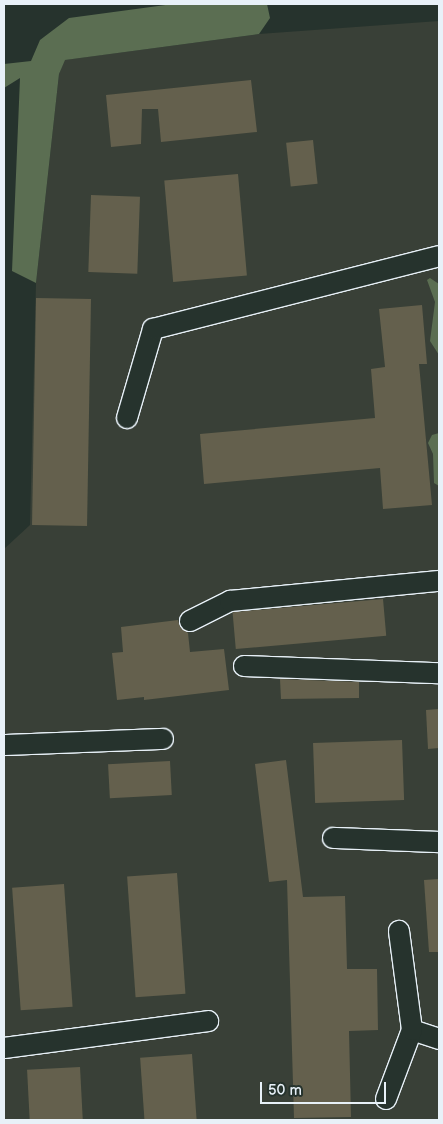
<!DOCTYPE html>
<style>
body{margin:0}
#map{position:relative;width:443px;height:1124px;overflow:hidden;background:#26332d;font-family:"Balsamiq Sans",sans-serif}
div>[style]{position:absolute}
.built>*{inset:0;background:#394037}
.green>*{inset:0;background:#5b6e52}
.building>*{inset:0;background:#64604d;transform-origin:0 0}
.roads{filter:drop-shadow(1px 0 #e8f1f8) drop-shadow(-1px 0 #e8f1f8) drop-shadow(0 1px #e8f1f8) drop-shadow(0 -1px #e8f1f8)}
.minor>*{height:20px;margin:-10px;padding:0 10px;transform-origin:10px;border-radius:10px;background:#26332d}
span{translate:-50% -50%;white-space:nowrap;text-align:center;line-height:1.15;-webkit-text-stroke:5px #26332d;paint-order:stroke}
.frame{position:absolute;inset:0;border:5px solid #e8f1f8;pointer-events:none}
.scale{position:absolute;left:260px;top:1082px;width:126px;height:22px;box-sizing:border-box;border:2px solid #e8f1f8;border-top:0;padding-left:6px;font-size:15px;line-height:18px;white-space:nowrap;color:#e8f1f8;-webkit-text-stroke:4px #26332d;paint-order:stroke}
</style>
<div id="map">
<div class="built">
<i style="clip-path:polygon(439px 21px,439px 1120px,4px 1120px,4px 549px,30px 525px,36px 283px,59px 74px,64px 60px,259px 34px)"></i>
</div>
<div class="green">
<i style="clip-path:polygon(173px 4px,267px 4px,270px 18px,259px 34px,65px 60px,59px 74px,36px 283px,12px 271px,20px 78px,4px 88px,4px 64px,31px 61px,40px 40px,69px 18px)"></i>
<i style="clip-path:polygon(430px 278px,439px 284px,439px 355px,430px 341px,435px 302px,427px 280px)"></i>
<i style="clip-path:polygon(439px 433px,439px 486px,434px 483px,433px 454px,428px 443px,432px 435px)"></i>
</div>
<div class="building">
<i style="clip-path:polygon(251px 80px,257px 132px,161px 142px,158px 109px,142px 109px,141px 144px,111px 147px,106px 95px)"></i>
<i style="left:313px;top:140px;width:44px;height:27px;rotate:84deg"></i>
<i style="left:238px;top:174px;width:102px;height:74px;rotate:85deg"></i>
<i style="left:91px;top:195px;width:49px;height:77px;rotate:2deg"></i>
<i style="left:36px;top:298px;width:55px;height:227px;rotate:1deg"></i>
<i style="clip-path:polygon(422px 305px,427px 364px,419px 364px,432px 505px,383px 509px,380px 468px,204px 484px,200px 434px,375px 418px,371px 369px,385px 367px,379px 309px)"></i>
<i style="left:383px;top:599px;width:37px;height:151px;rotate:85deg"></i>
<i style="clip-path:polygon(178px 620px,180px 627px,188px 633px,190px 652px,224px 649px,229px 690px,144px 700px,144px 697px,117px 700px,112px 653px,123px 652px,121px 627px)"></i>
<i style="clip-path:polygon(280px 679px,359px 682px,359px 698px,281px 699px)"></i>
<i style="clip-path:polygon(439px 709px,439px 748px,428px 749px,426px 710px)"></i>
<i style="left:402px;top:740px;width:60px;height:89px;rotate:88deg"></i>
<i style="clip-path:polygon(286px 760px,303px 897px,345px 896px,347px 969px,377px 969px,378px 1030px,349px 1031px,351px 1117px,294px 1118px,287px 880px,269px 882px,255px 764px)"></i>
<i style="left:170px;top:761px;width:34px;height:62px;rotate:87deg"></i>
<i style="left:177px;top:873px;width:121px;height:50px;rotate:86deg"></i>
<i style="clip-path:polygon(439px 879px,439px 952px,429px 952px,424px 880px)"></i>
<i style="left:64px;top:884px;width:123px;height:52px;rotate:86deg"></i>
<i style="left:192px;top:1054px;width:66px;height:52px;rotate:86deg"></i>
<i style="left:80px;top:1067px;width:53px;height:53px;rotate:87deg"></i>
</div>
<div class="roads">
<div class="minor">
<i style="left:127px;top:418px;width:93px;rotate:-73.7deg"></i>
<i style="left:153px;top:329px;width:295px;rotate:-14.3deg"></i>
<i style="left:190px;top:621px;width:45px;rotate:-26.6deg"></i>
<i style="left:230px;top:601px;width:210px;rotate:-5.5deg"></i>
<i style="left:244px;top:666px;width:195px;rotate:2.1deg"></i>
<i style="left:4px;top:745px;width:159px;rotate:-2.2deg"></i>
<i style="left:333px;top:838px;width:106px;rotate:2.2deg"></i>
<i style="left:412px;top:1030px;width:28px;rotate:18deg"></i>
<i style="left:4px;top:1048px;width:206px;rotate:-7.5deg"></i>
<i style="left:386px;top:1099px;width:74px;rotate:-69.4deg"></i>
<i style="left:412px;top:1030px;width:100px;rotate:-97.5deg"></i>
</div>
</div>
<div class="frame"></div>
<div class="scale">50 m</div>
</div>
